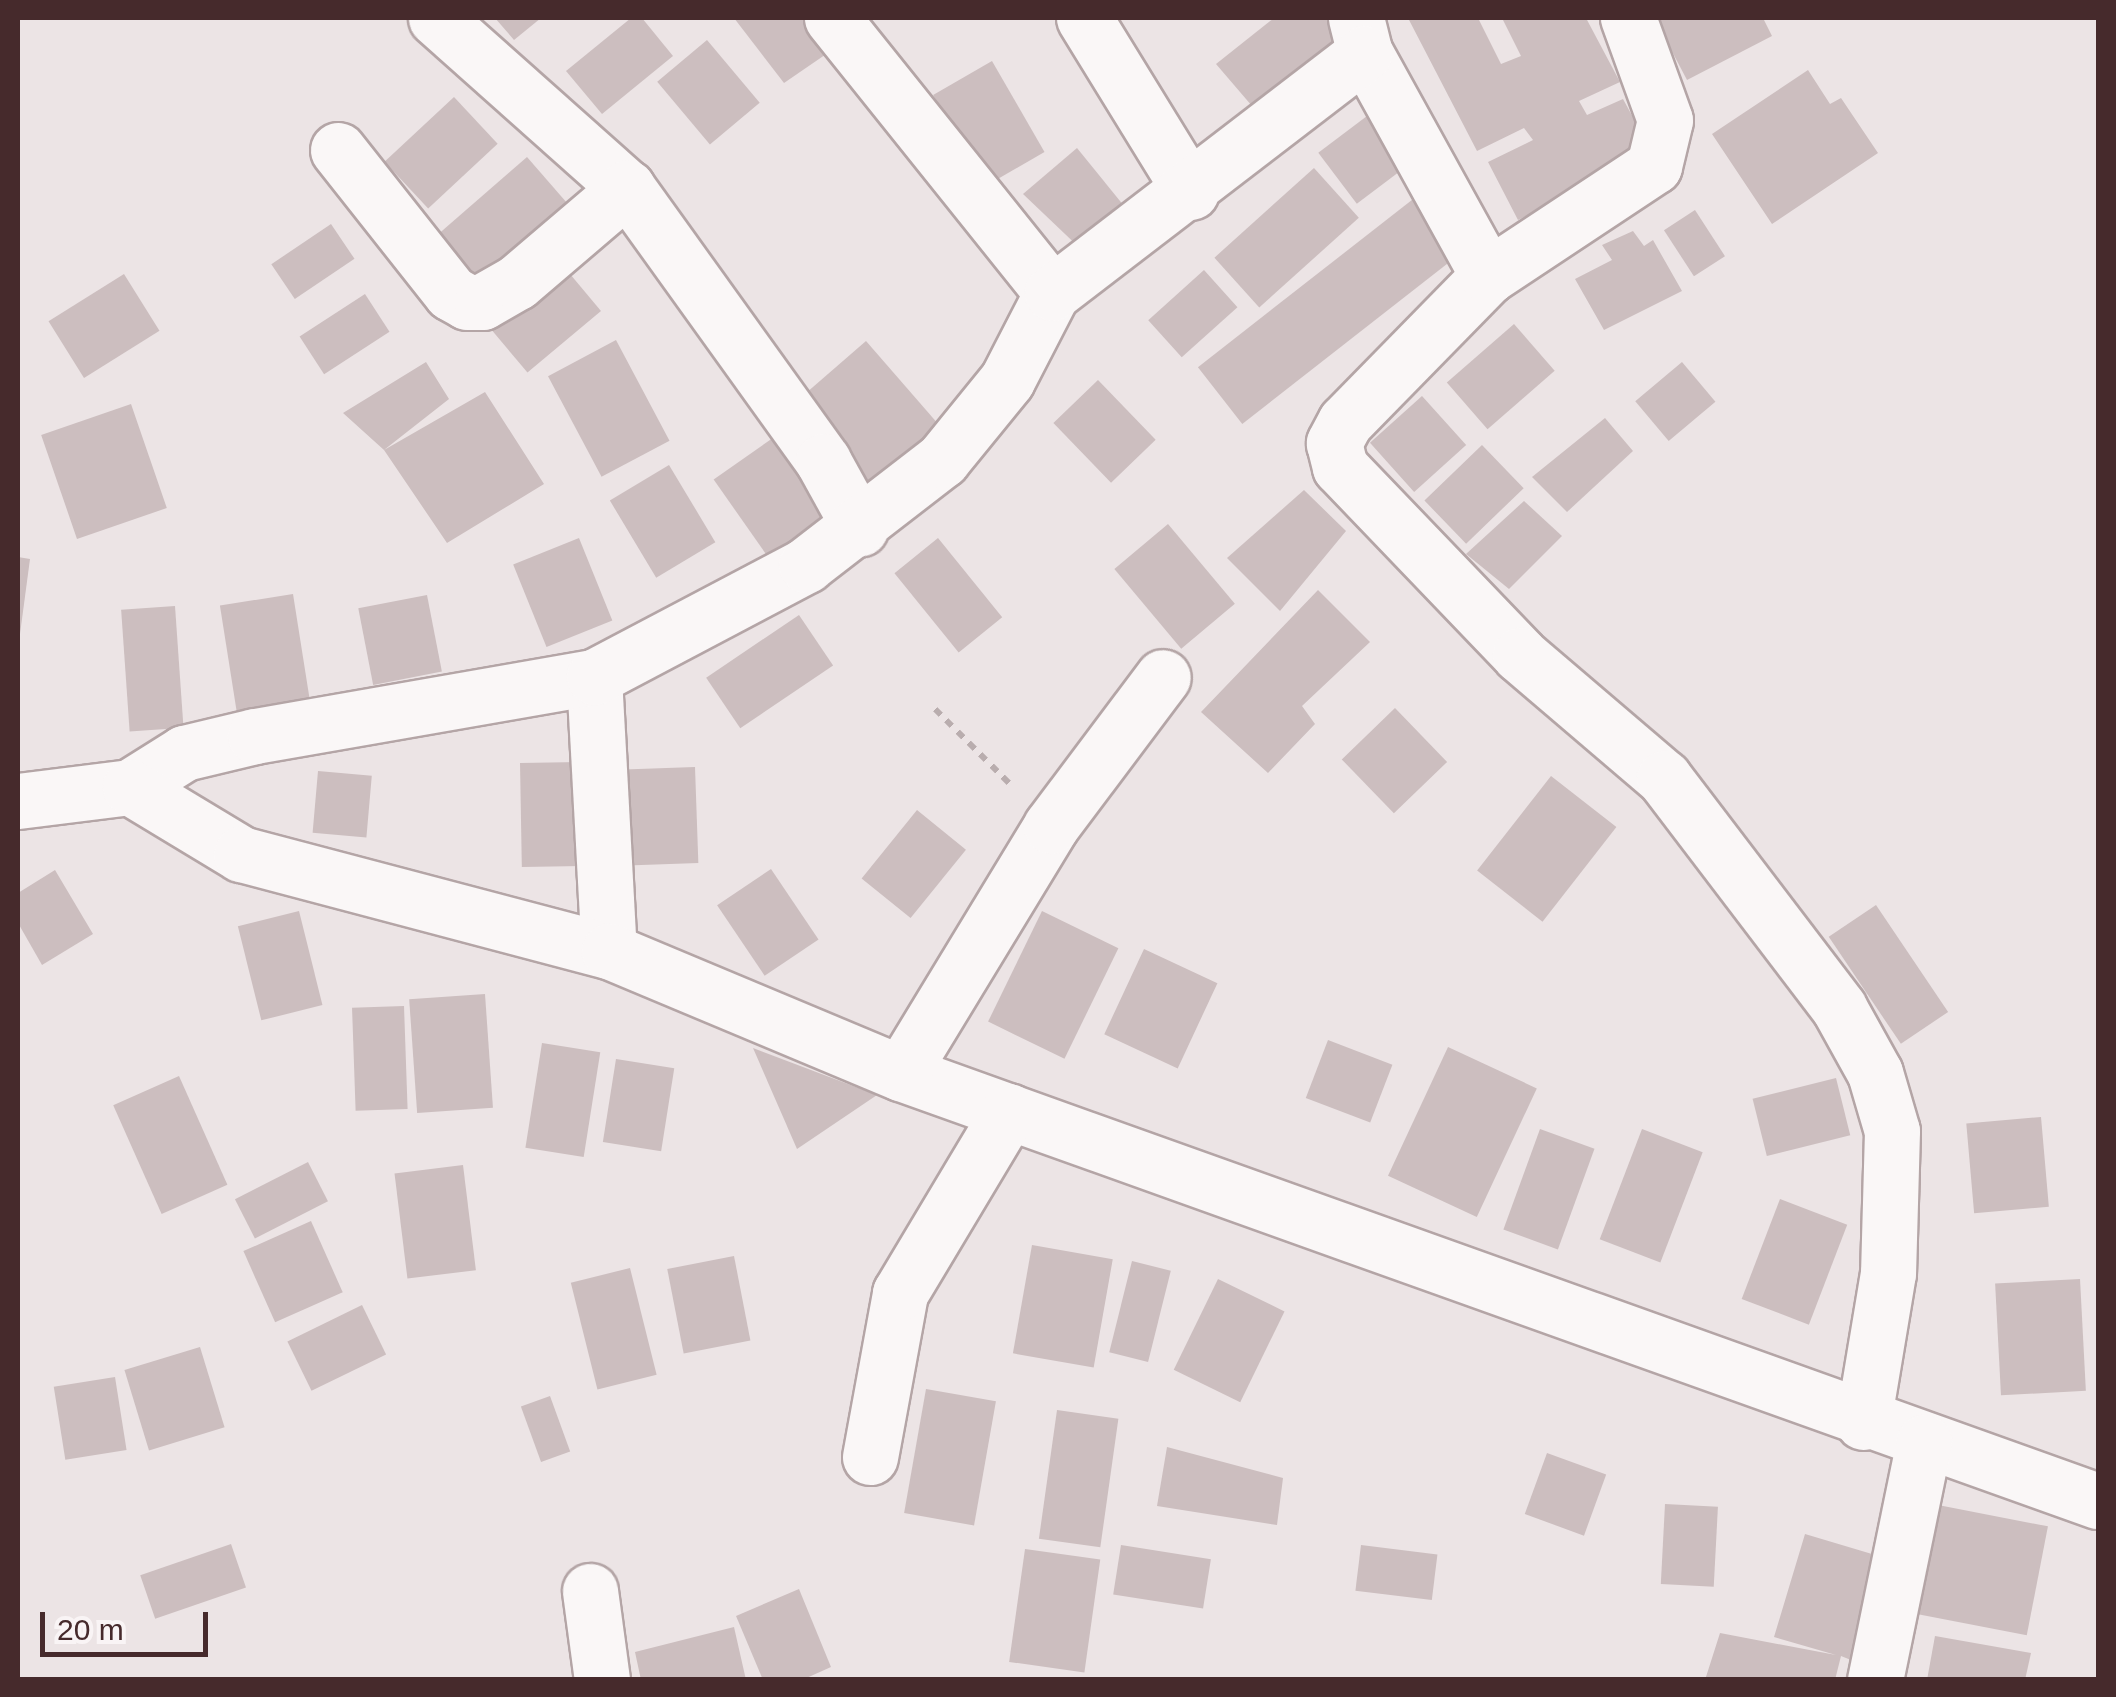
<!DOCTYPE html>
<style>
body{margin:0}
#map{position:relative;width:2116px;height:1697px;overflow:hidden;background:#ece4e5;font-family:Arial,sans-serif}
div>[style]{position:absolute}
.building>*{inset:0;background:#ccbebf;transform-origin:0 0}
.path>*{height:6px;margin-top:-3px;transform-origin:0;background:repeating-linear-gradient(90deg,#b9adae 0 8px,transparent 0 16px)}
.roads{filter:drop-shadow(2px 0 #b4a5a6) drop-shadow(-2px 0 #b4a5a6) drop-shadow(0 2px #b4a5a6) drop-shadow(0 -2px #b4a5a6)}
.minor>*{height:55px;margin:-27.5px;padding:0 27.5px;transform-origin:27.5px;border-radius:27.5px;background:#faf7f7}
span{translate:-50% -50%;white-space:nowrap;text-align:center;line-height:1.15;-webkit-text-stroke:9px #f9f4f5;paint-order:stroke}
.frame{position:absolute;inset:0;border:20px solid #462a2c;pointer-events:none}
.scale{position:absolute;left:40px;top:1612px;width:168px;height:45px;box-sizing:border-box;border:5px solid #462a2c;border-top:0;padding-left:12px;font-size:30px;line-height:35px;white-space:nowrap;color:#462a2c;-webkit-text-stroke:8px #f9f4f5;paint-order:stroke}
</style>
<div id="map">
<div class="building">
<i style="clip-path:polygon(495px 18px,541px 18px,514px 40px)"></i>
<i style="clip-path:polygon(631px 18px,642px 18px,673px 56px,602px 114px,566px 71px)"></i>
<i style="clip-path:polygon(734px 18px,814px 18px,835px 48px,784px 83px)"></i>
<i style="clip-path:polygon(1274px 18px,1334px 18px,1350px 38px,1258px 113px,1216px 64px)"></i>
<i style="clip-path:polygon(1408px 18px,1478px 18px,1501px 64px,1521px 56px,1502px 18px,1586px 18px,1620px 82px,1579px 101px,1587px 115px,1623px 99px,1653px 154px,1518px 220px,1488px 162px,1533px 140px,1524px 128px,1477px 151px)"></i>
<i style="clip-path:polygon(1763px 18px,1772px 36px,1687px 80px,1655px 19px)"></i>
<i style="left:707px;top:40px;width:82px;height:65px;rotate:50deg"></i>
<i style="left:992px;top:61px;width:105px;height:68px;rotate:60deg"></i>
<i style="clip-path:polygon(1808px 70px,1830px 104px,1841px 98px,1878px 153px,1772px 224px,1712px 134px)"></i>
<i style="left:454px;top:97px;width:64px;height:95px;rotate:47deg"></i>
<i style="left:1371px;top:113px;width:64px;height:66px;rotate:53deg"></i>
<i style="clip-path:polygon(1077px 148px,1133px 217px,1086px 254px,1023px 194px)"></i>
<i style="left:527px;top:157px;width:65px;height:120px;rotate:49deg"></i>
<i style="left:1314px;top:168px;width:67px;height:134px;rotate:48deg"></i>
<i style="left:1417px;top:196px;width:72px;height:278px;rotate:52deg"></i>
<i style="left:1695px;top:210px;width:55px;height:37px;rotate:57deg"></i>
<i style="left:331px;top:224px;width:42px;height:72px;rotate:56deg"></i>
<i style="clip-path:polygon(1633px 231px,1644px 246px,1653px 240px,1682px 291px,1604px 330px,1575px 279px,1612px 260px,1602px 245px)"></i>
<i style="left:565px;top:268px;width:56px;height:96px;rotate:50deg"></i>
<i style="left:1204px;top:270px;width:50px;height:75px;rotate:48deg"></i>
<i style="left:124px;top:274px;width:67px;height:89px;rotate:58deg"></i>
<i style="left:365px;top:294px;width:45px;height:78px;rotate:57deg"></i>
<i style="left:1514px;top:324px;width:62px;height:89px;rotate:49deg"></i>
<i style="left:616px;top:340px;width:114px;height:77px;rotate:62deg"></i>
<i style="left:866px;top:341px;width:115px;height:92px;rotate:49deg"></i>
<i style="clip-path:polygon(426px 362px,449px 399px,384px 450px,485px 392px,544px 484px,447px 543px,384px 450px,343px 413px)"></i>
<i style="left:1682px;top:362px;width:52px;height:61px;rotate:50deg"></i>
<i style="left:1098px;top:380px;width:83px;height:62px;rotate:46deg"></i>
<i style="left:1422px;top:396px;width:66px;height:70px;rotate:48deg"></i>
<i style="left:131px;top:404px;width:110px;height:95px;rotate:71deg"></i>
<i style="clip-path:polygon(1605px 418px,1633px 451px,1567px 512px,1532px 477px)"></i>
<i style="left:780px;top:433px;width:107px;height:81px;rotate:55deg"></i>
<i style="left:1482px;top:445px;width:60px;height:80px;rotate:46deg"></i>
<i style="left:669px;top:465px;width:90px;height:69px;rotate:59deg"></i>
<i style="clip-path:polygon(1304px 490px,1346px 531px,1280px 611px,1227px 558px)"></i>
<i style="clip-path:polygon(1524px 501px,1562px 536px,1509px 589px,1466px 554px)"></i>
<i style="left:1168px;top:524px;width:104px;height:70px;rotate:50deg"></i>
<i style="left:579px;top:538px;width:89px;height:71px;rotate:68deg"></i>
<i style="left:938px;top:538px;width:102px;height:56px;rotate:51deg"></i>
<i style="clip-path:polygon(18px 557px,30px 559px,20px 634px,18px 634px)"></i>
<i style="clip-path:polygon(1318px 590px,1370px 642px,1302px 706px,1315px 724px,1268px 773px,1201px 712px)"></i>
<i style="left:293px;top:594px;width:109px;height:74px;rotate:81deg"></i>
<i style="left:427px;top:595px;width:78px;height:70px;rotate:79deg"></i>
<i style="left:175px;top:606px;width:122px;height:54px;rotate:86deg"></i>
<i style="left:799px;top:615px;width:61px;height:112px;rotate:56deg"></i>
<i style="left:1395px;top:708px;width:75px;height:74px;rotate:46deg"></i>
<i style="left:580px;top:762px;width:104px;height:60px;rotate:89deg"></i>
<i style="left:695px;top:767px;width:96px;height:71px;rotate:88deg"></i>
<i style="left:318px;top:771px;width:54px;height:62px;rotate:5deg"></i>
<i style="left:1551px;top:776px;width:83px;height:120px;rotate:38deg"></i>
<i style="left:917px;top:810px;width:63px;height:88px;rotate:39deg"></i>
<i style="left:771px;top:869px;width:85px;height:65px;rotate:56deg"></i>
<i style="clip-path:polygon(55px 870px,93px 934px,42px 965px,18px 923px,18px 893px)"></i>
<i style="left:1876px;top:905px;width:129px;height:57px;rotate:56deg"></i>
<i style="left:299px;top:911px;width:97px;height:63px;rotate:76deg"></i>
<i style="left:1042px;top:911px;width:85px;height:123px;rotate:26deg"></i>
<i style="left:1144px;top:949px;width:81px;height:94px;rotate:25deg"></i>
<i style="left:485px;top:994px;width:114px;height:76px;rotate:86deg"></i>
<i style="left:404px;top:1006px;width:103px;height:52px;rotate:88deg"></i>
<i style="left:1328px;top:1040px;width:69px;height:62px;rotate:21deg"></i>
<i style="left:542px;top:1043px;width:59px;height:106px;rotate:9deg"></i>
<i style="left:1448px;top:1047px;width:98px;height:142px;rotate:25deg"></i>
<i style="clip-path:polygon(753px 1048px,877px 1095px,797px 1149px)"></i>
<i style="left:616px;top:1059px;width:59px;height:84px;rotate:9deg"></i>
<i style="left:179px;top:1076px;width:119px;height:72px;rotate:66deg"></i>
<i style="left:1836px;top:1078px;width:59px;height:86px;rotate:76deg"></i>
<i style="left:2041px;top:1117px;width:90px;height:75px;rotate:85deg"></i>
<i style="left:1540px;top:1129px;width:58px;height:107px;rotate:20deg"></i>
<i style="left:1642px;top:1129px;width:65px;height:118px;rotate:21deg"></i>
<i style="left:308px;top:1162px;width:44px;height:82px;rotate:63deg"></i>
<i style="left:463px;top:1165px;width:106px;height:69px;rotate:83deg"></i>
<i style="left:1780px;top:1199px;width:72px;height:107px;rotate:21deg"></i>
<i style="left:311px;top:1221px;width:78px;height:74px;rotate:66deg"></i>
<i style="left:1032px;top:1245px;width:82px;height:110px;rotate:10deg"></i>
<i style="left:734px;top:1256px;width:86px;height:68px;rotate:79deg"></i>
<i style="left:1132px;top:1261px;width:40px;height:94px;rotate:14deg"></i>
<i style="left:630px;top:1268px;width:110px;height:61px;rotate:76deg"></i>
<i style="left:1218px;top:1279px;width:74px;height:101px;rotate:26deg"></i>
<i style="left:2080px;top:1279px;width:112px;height:85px;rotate:87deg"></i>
<i style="left:362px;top:1305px;width:55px;height:83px;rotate:64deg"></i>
<i style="left:200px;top:1347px;width:84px;height:79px;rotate:73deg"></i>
<i style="left:115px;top:1377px;width:74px;height:62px;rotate:81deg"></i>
<i style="left:926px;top:1389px;width:71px;height:126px;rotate:10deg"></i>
<i style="left:550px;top:1396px;width:59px;height:31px;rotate:70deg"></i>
<i style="left:1057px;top:1410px;width:62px;height:130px;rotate:8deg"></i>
<i style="clip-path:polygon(1167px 1447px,1283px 1478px,1277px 1525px,1157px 1506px)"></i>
<i style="left:1547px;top:1453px;width:63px;height:65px;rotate:20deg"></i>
<i style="left:1665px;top:1504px;width:53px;height:80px;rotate:3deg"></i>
<i style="left:1938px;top:1505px;width:112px;height:111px;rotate:11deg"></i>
<i style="clip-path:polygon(1805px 1534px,1882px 1557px,1851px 1660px,1841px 1656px,1835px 1680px,1705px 1680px,1720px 1633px,1836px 1655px,1774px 1637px)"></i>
<i style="left:231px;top:1544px;width:46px;height:96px;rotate:71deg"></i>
<i style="left:1121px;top:1545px;width:91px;height:50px;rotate:9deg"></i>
<i style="left:1361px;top:1545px;width:77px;height:46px;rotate:7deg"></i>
<i style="left:1025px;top:1549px;width:76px;height:114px;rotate:8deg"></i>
<i style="clip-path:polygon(799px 1589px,831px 1667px,802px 1680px,763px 1680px,736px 1616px)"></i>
<i style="clip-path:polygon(734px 1627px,746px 1680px,641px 1680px,635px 1652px)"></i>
<i style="clip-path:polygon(1935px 1636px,2031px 1653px,2025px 1680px,1927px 1680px)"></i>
</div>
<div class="path">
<i style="left:935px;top:709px;width:109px;rotate:45deg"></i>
</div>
<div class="roads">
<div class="minor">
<i style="left:436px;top:18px;width:256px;rotate:41.7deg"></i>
<i style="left:627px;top:188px;width:336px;rotate:54.3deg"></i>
<i style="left:823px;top:461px;width:77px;rotate:61.1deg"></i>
<i style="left:832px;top:18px;width:352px;rotate:51.3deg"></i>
<i style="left:1084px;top:18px;width:204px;rotate:58.4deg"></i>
<i style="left:1356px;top:18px;width:36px;rotate:76deg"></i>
<i style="left:1365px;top:53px;width:255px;rotate:61.1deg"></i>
<i style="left:1488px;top:276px;width:204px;rotate:134.4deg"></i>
<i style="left:1345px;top:422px;width:24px;rotate:118deg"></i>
<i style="left:1334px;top:443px;width:25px;rotate:76deg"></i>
<i style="left:1340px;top:467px;width:260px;rotate:46.2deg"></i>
<i style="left:1520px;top:655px;width:189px;rotate:40.5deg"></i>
<i style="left:1664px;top:778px;width:289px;rotate:52.7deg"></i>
<i style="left:1839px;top:1008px;width:74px;rotate:61deg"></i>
<i style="left:1875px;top:1073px;width:60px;rotate:73.7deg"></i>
<i style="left:1892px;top:1131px;width:142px;rotate:91.6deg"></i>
<i style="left:1888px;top:1273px;width:151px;rotate:99.5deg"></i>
<i style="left:338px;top:150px;width:182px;rotate:51.7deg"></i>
<i style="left:451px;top:293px;width:18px;rotate:29deg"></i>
<i style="left:467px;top:302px;width:15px"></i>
<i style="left:482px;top:302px;width:40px;rotate:-29.7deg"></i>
<i style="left:517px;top:282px;width:145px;rotate:-40.5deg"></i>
<i style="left:1488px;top:276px;width:199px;rotate:-33.5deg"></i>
<i style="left:1654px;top:166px;width:47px;rotate:-76.6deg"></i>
<i style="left:1665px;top:120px;width:109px;rotate:-109.9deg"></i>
<i style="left:594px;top:677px;width:274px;rotate:86.9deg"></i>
<i style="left:130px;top:787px;width:64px;rotate:-32.2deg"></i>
<i style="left:184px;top:753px;width:73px;rotate:-13.5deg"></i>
<i style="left:255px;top:736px;width:344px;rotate:-9.9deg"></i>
<i style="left:594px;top:677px;width:240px;rotate:-27.8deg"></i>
<i style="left:806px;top:565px;width:172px;rotate:-37.7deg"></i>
<i style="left:942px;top:460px;width:103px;rotate:-50.9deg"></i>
<i style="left:1007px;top:380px;width:98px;rotate:-62.7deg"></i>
<i style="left:1052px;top:293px;width:394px;rotate:-37.5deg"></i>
<i style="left:18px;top:801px;width:113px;rotate:-7.1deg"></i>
<i style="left:130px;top:787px;width:130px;rotate:31.1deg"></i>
<i style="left:241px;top:854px;width:381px;rotate:14.8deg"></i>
<i style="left:609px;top:951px;width:316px;rotate:22.7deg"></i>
<i style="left:901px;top:1073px;width:1271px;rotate:19.68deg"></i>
<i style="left:901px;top:1073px;width:289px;rotate:-58.7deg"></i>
<i style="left:1051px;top:826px;width:186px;rotate:-53.1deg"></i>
<i style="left:870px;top:1457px;width:167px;rotate:-79.6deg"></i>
<i style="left:900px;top:1293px;width:212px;rotate:-59.1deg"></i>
<i style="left:590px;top:1591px;width:90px;rotate:82.3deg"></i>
<i style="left:1875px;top:1680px;width:243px;rotate:-78.4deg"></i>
</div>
</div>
<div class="frame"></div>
<div class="scale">20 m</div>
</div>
